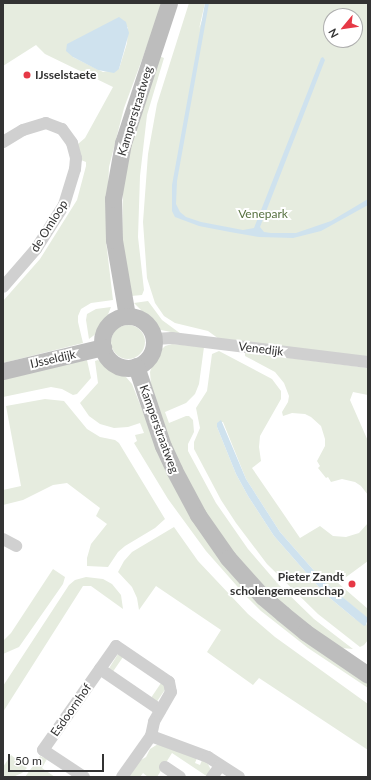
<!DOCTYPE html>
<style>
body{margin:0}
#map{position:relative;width:371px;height:780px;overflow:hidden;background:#fff;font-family:Lato,sans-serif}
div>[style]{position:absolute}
.green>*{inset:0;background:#e6ecdf;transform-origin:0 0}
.round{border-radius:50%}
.water>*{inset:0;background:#cfe2ee}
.street>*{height:12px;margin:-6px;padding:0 6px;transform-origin:6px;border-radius:6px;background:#d0d0d0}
.secondary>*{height:17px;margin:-8.5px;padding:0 8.5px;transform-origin:8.5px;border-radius:8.5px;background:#bdbdbd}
.secondary>.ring{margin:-8.5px;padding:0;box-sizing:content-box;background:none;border:17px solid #bdbdbd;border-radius:50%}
.dots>*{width:11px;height:11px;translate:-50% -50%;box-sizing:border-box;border:2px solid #fff;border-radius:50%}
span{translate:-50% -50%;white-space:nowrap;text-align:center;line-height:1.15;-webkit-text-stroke:4px #fff;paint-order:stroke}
.poi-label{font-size:12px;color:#333;font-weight:700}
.left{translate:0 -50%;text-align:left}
.right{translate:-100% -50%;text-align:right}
.street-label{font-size:12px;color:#333}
.park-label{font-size:12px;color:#56703f}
.frame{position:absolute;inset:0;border:4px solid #333;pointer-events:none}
.north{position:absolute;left:323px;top:8px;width:40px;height:40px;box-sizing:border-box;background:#fff;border:1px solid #adadad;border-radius:50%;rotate:241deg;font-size:11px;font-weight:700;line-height:16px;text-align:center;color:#333}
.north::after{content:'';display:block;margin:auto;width:14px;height:18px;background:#e63946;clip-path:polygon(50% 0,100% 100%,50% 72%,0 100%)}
.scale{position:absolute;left:8px;top:754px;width:96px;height:18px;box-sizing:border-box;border:2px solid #333;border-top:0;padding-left:5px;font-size:12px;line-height:14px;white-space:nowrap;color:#333;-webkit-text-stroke:3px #fff;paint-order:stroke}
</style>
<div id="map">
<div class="green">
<i style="clip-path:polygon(evenodd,3px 3px,163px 3px,124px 108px,109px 167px,106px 241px,113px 300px,91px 303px,81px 309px,78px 316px,78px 322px,83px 343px,3px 363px,3px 301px,40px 259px,77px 200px,86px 166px,86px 162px,81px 160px,78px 144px,85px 138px,113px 87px,45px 54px,36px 45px,3px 66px,3px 3px,128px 27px,127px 43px,119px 69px,103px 72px,73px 57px,128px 27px)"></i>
<i style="clip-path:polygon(evenodd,189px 3px,205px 3px,199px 29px,208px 3px,368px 3px,368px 357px,219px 339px,208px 331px,175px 323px,164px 316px,155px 303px,147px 278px,143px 222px,148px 154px,157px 104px,189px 3px,331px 16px,355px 16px,355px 40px,331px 40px,331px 16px)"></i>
<i style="clip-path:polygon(159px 56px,164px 58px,147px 115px,140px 176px,138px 237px,144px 290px,142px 295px,131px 296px,122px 249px,123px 186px,130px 145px)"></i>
<i style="clip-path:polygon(148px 301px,162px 320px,181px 334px,161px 330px,134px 303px)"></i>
<i style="clip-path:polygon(111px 307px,107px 317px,97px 333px,89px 339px,86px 320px,87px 314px,96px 309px)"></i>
<i class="round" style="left:111px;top:325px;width:34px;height:34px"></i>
<i style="clip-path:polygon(172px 344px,204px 347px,199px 384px,195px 394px,186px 403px,165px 412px,169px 423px,186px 416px,189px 416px,193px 420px,194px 432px,188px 444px,188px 451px,216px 503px,248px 549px,279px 585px,314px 619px,353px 649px,341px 648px,312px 628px,274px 597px,240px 561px,210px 522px,174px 454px,151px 385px,150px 372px,153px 363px,159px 352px,165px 346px)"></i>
<i style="clip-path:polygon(219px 351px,272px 379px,281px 391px,281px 399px,260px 436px,259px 447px,261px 461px,252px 468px,300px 538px,320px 526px,333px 536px,346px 537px,359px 533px,368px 523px,368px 561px,338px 583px,368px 609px,368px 619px,324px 582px,280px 532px,246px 479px,223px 422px,217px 423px,217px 427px,236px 474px,248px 496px,274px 536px,325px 594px,354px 618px,366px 625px,368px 622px,368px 640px,364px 645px,360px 647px,318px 614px,267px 564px,236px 523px,221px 500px,194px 449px,194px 442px,200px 428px,196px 408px,207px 391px,212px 354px)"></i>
<i style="clip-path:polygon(245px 352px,368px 368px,368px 395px,353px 392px,350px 400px,368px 441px,368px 495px,361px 486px,355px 482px,342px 479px,331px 482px,328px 477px,326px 478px,318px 468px,320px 466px,317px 461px,325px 446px,325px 439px,321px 426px,311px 417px,305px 414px,292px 413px,283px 416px,282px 412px,288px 402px,289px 396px,284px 383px,275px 372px,245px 356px)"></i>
<i style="clip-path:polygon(87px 360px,91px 378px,77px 394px,73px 395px,62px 389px,51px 387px,3px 397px,3px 376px)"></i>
<i style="clip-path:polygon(98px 360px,126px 377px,132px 384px,147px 422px,206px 539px,368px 683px,368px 688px,308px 648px,261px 611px,244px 594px,206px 551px,168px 499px,134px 443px,137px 441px,135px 435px,144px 433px,140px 423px,128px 427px,114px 428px,100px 424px,89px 416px,80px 403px,98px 383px,95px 361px)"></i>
<i style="clip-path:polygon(45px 399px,64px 401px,87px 429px,100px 437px,115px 440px,119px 443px,165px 519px,155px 528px,125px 546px,118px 552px,108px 567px,87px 566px,87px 558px,91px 544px,107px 524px,96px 516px,100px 508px,67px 483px,53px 485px,23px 500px,3px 505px,3px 490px,21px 486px,6px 406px)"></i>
<i style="clip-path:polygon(174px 527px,198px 561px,248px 614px,275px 637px,368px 704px,368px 750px,259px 678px,253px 685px,207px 652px,221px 630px,156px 586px,139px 610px,137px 598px,132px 587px,118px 572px,124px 561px,132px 552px)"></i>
<i style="clip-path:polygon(53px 569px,65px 577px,63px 584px,19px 647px,3px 654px,3px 641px,11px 633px)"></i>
<i style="clip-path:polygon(86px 577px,103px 579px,112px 584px,121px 595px,123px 609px,91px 586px,83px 586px,3px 712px,3px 686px,69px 585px,75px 580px)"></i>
<i style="clip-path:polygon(118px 654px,123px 657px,112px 673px,108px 670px)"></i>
<i style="left:161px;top:683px;width:7px;height:19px;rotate:34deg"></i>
<i style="clip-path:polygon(158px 744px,197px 758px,195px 763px,200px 765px,202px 760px,208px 764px,211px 770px,208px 777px,172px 753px,157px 777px,148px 777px,143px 773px,140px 777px,128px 777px,136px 763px,146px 757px,150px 749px)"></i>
<i style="clip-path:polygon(11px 755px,27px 768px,22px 773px,13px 777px,3px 777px,3px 767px)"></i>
<i style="clip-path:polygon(40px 756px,47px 759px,42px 768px,55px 777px,25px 777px)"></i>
</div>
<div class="water">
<i style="clip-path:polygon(205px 3px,209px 3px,177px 181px,176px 204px,180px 212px,186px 217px,201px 222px,243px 230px,254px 228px,321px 58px,323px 57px,325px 60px,260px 227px,264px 232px,271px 233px,296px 233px,331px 221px,368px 199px,368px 205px,321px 231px,293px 238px,259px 237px,230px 232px,199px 226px,175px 217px,172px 211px,172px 185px)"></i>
<i style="clip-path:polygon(119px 17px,126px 22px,129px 33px,119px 69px,114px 73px,98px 70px,73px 57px,66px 51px,67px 44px)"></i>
<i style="clip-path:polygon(221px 420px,246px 479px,280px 532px,324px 582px,368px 618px,366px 625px,364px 626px,354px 618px,325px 594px,274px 536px,248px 496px,236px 474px,217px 427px,217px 423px)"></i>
</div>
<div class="street">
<i style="left:3px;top:142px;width:23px;rotate:-31deg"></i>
<i style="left:23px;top:130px;width:24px;rotate:-17deg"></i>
<i style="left:46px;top:123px;width:17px;rotate:21deg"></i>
<i style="left:62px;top:129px;width:17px;rotate:54deg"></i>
<i style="left:72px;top:143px;width:16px;rotate:75deg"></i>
<i style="left:76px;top:158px;width:11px;rotate:95deg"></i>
<i style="left:75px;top:169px;width:38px;rotate:107deg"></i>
<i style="left:64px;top:205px;width:52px;rotate:122.5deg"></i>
<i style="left:36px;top:249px;width:50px;rotate:131deg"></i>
<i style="left:154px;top:339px;width:18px;rotate:-3deg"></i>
<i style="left:172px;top:338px;width:197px;rotate:7deg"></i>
<i style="left:3px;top:539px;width:15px;rotate:28deg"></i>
<i style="left:100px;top:669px;width:73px;rotate:34.3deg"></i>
<i style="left:151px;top:736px;width:61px;rotate:20.2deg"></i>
<i style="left:208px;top:757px;width:37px;rotate:33deg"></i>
<i style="left:165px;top:767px;width:18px;rotate:34deg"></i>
<i style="left:84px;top:777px;width:49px;rotate:-146.6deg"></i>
<i style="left:43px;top:750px;width:127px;rotate:-54.9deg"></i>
<i style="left:116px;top:646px;width:64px;rotate:34.2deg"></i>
<i style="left:169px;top:682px;width:10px;rotate:79deg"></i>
<i style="left:171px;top:692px;width:34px;rotate:120deg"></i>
<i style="left:154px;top:722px;width:14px;rotate:102deg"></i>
<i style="left:151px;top:736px;width:50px;rotate:125.3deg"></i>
<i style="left:212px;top:777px;width:14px;rotate:-54deg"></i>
</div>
<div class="secondary">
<i style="left:127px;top:316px;width:77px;rotate:-99.7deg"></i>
<i style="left:114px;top:240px;width:41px;rotate:-91.4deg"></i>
<i style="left:113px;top:199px;width:57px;rotate:-79.9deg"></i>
<i style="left:123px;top:143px;width:147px;rotate:-71.8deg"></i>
<i class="ring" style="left:102px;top:316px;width:35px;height:35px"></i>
<i style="left:136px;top:366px;width:84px;rotate:71.4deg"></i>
<i style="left:163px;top:446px;width:26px;rotate:65deg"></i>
<i style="left:174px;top:470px;width:51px;rotate:61.9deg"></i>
<i style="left:198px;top:515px;width:52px;rotate:55.1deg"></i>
<i style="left:228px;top:558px;width:52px;rotate:48.1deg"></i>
<i style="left:263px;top:597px;width:26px;rotate:40deg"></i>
<i style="left:283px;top:614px;width:28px;rotate:39deg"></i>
<i style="left:305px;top:632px;width:76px;rotate:34.3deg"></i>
<i style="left:3px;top:371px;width:103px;rotate:-13.5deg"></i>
</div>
<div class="dots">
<i style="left:27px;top:75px;background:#e63946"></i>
<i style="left:352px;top:584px;background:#e63946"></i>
</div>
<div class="poi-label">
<span class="left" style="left:35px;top:75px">IJsselstaete</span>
<span class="right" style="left:344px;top:584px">Pieter Zandt<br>scholengemeenschap</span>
</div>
<div class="street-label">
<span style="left:135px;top:111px;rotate:-73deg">Kamperstraatweg</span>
<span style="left:49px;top:226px;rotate:-58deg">de Omloop</span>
<span style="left:261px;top:349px;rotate:7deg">Venedijk</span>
<span style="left:53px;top:359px;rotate:-13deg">IJsseldijk</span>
<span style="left:159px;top:429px;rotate:70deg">Kamperstraatweg</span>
<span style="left:71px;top:710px;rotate:-55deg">Esdoornhof</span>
</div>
<div class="park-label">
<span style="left:263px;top:214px">Venepark</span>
</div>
<div class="frame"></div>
<div class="north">N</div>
<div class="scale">50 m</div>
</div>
